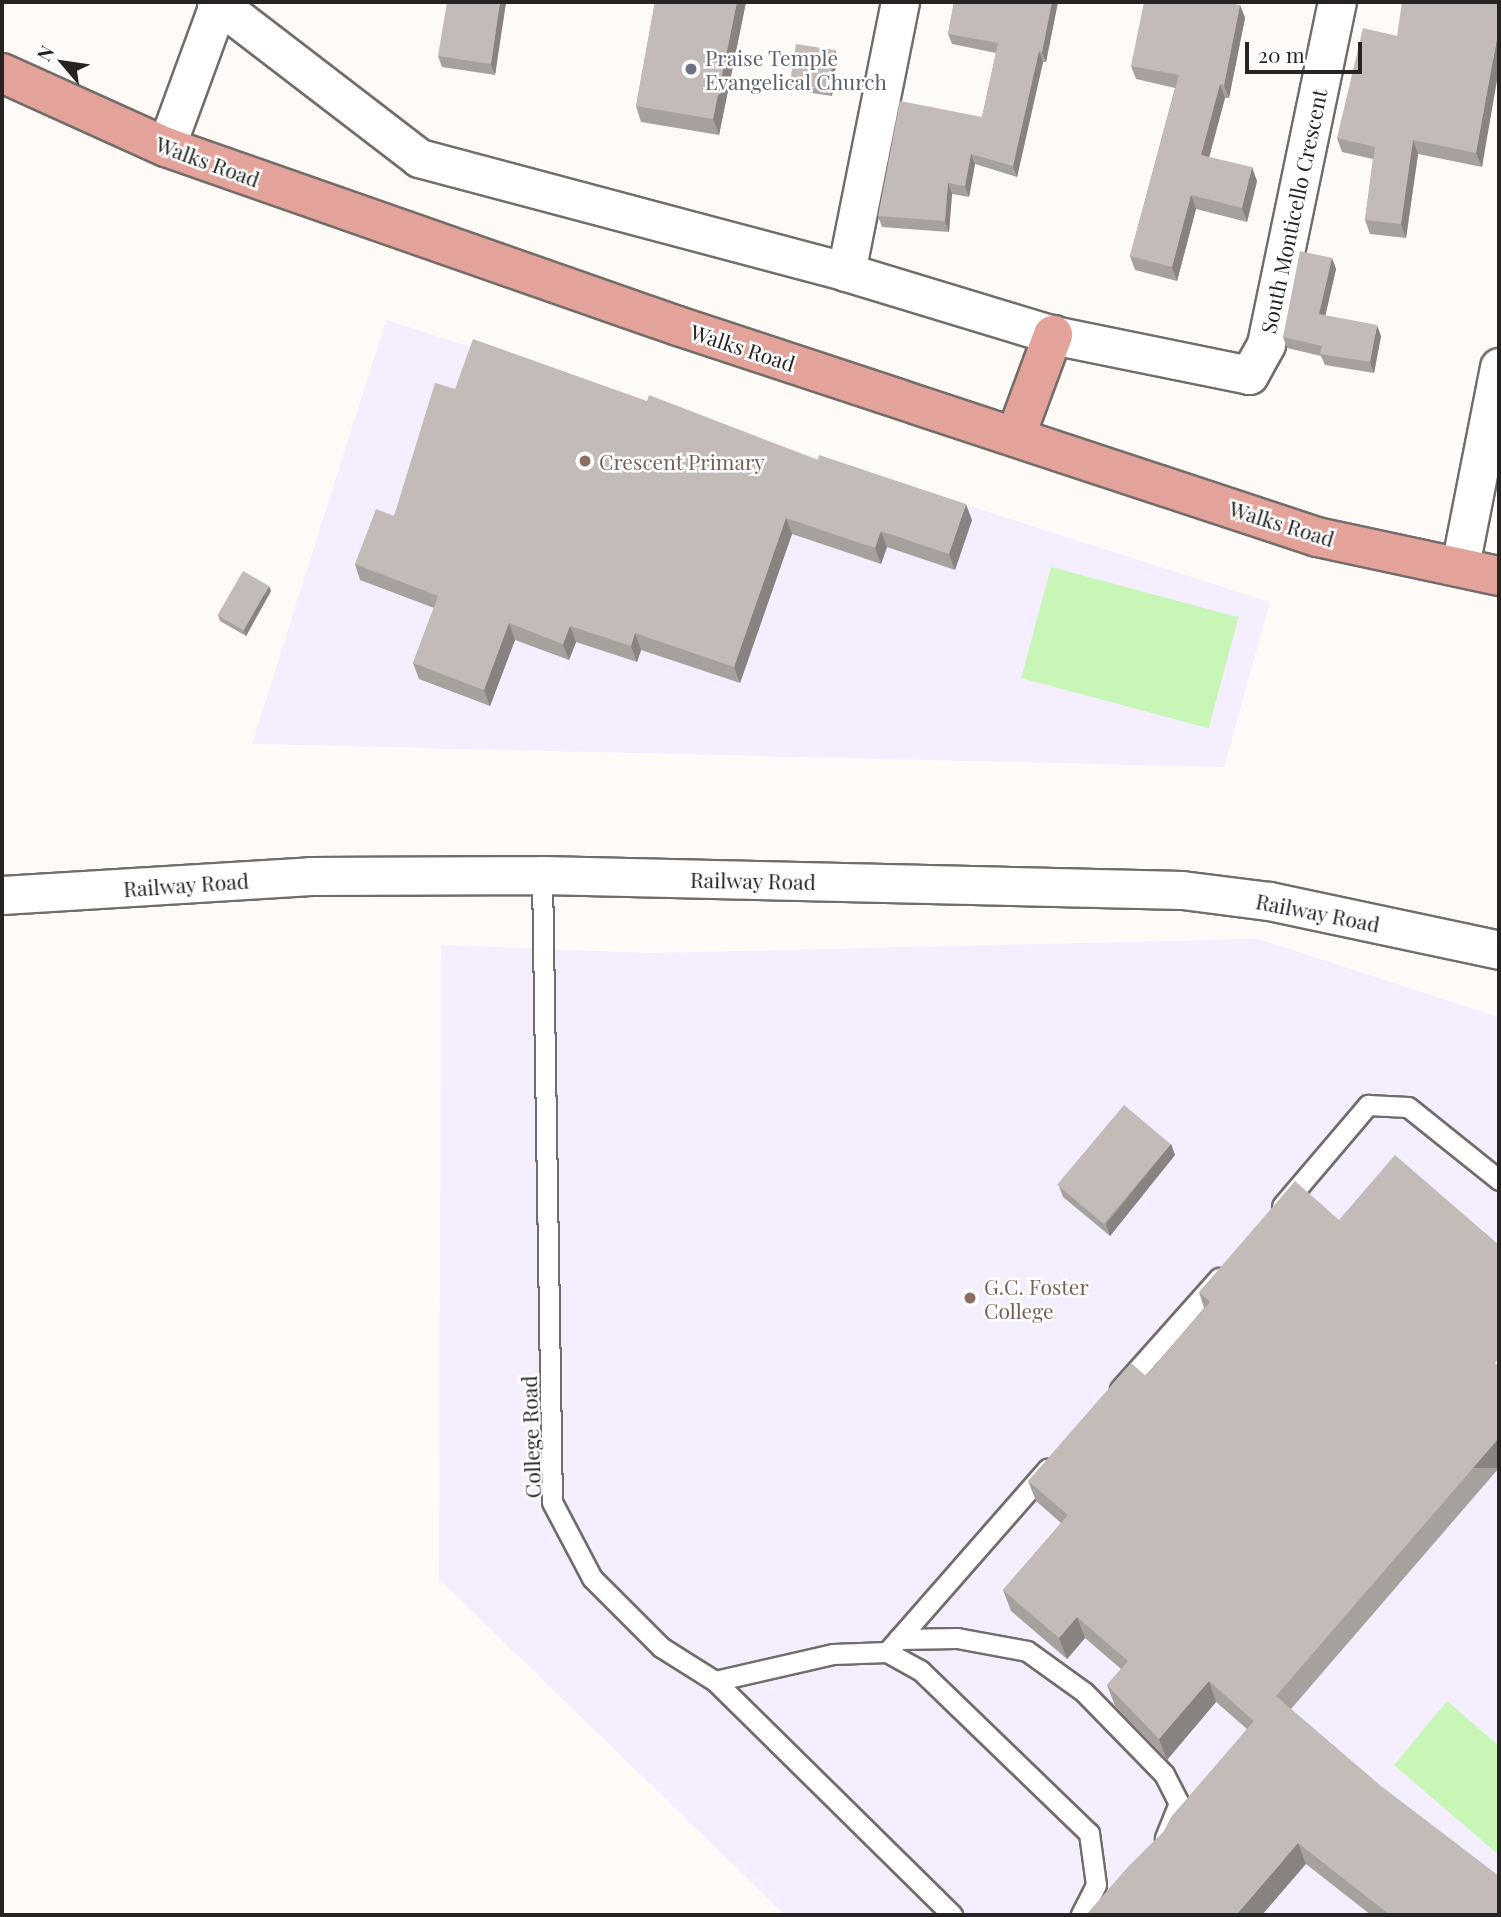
<!DOCTYPE html>
<style>
body{margin:0}
#map{position:relative;width:1501px;height:1917px;overflow:hidden;background:#fefaf8;font-family:"Playfair Display",serif}
div>[style]{position:absolute}
.education>*{inset:0;background:#f4eeff}
.green>*{inset:0;background:#c8f6b6;transform-origin:0 0}
.roads{filter:drop-shadow(2px 0 #736d6a) drop-shadow(-2px 0 #736d6a) drop-shadow(0 2px #736d6a) drop-shadow(0 -2px #736d6a)}
.lane>*{height:19px;margin:-9.5px;padding:0 9.5px;transform-origin:9.5px;border-radius:9.5px;background:#fff}
.street>*{height:37px;margin:-18.5px;padding:0 18.5px;transform-origin:18.5px;border-radius:18.5px;background:#fff}
.primary>*{height:38px;margin:-19px;padding:0 19px;transform-origin:19px;border-radius:19px;background:#e3a29a}
.wall>*{inset:0;background:#a7a19e}
.shaded-wall>*{inset:0;background:#888381;transform-origin:0 0}
.building>*{inset:0;background:#c2bbb8;transform-origin:0 0}
.dots>*{width:19px;height:19px;translate:-50% -50%;box-sizing:border-box;border:4px solid #fff;border-radius:50%}
span{translate:-50% -50%;white-space:nowrap;text-align:center;line-height:1.15;-webkit-text-stroke:5px #fff;paint-order:stroke}
.worship-label{font-size:21px;color:#5b616d}
.left{translate:0 -50%;text-align:left}
.street-label{font-size:21px;color:#262322}
.education-label{font-size:21px;color:#785e54}
.frame{position:absolute;inset:0;border:4px solid #262322;pointer-events:none}
.north{position:absolute;left:28px;top:28px;width:70px;height:70px;-webkit-text-stroke:5px #fff;paint-order:stroke;rotate:299deg;font-size:19px;font-weight:700;line-height:28px;text-align:center;color:#262322}
.north::after{content:'';display:block;margin:auto;width:24px;height:32px;background:#262322;clip-path:polygon(50% 0,100% 100%,50% 72%,0 100%)}
.scale{position:absolute;left:1245px;top:42px;width:117px;height:32px;box-sizing:border-box;border:4px solid #262322;border-top:0;padding-left:9px;font-size:21px;line-height:24px;white-space:nowrap;color:#262322;-webkit-text-stroke:5px #fff;paint-order:stroke}
</style>
<div id="map">
<div class="education">
<i style="clip-path:polygon(386px 320px,1270px 602px,1224px 767px,252px 744px)"></i>
<i style="clip-path:polygon(1258px 939px,1499px 1017px,1499px 1915px,785px 1915px,439px 1579px,441px 945px,650px 953px)"></i>
</div>
<div class="green">
<i style="left:1051px;top:567px;width:194px;height:115px;rotate:15deg"></i>
<i style="clip-path:polygon(1447px 1701px,1499px 1746px,1499px 1855px,1394px 1765px)"></i>
</div>
<div class="roads">
<div class="lane">
<i style="left:542px;top:875px;width:627px;rotate:89.09deg"></i>
<i style="left:552px;top:1502px;width:86px;rotate:62.2deg"></i>
<i style="left:592px;top:1578px;width:98px;rotate:45deg"></i>
<i style="left:661px;top:1647px;width:64px;rotate:32.2deg"></i>
<i style="left:715px;top:1681px;width:333px;rotate:44.6deg"></i>
<i style="left:1282px;top:1206px;width:133px;rotate:-49.6deg"></i>
<i style="left:1368px;top:1105px;width:40px;rotate:2.9deg"></i>
<i style="left:1408px;top:1107px;width:117px;rotate:38.7deg"></i>
<i style="left:1120px;top:1389px;width:149px;rotate:-48.3deg"></i>
<i style="left:898px;top:1639px;width:59px;rotate:-1deg"></i>
<i style="left:957px;top:1638px;width:71px;rotate:10.5deg"></i>
<i style="left:1027px;top:1651px;width:70px;rotate:35.7deg"></i>
<i style="left:1084px;top:1692px;width:115px;rotate:45.7deg"></i>
<i style="left:1164px;top:1774px;width:33px;rotate:63deg"></i>
<i style="left:1179px;top:1803px;width:38px;rotate:112deg"></i>
<i style="left:887px;top:1652px;width:244px;rotate:-48.8deg"></i>
<i style="left:715px;top:1681px;width:121px;rotate:-12.9deg"></i>
<i style="left:833px;top:1654px;width:54px;rotate:-2.1deg"></i>
<i style="left:887px;top:1652px;width:38px;rotate:29deg"></i>
<i style="left:920px;top:1670px;width:235px;rotate:44deg"></i>
<i style="left:1089px;top:1833px;width:52px;rotate:82.3deg"></i>
<i style="left:1096px;top:1885px;width:34px;rotate:117deg"></i>
</div>
<div class="street">
<i style="left:216px;top:2px;width:256px;rotate:37.5deg"></i>
<i style="left:419px;top:158px;width:442px;rotate:14.9deg"></i>
<i style="left:846px;top:272px;width:216px;rotate:16.9deg"></i>
<i style="left:1053px;top:335px;width:200px;rotate:11.5deg"></i>
<i style="left:1249px;top:375px;width:35px;rotate:-61deg"></i>
<i style="left:1266px;top:344px;width:349px;rotate:-78.3deg"></i>
<i style="left:166px;top:147px;width:154px;rotate:-69.9deg"></i>
<i style="left:846px;top:272px;width:275px;rotate:-78.7deg"></i>
<i style="left:1460px;top:566px;width:203px;rotate:-78.9deg"></i>
<i style="left:2px;top:895px;width:309px;rotate:-3.5deg"></i>
<i style="left:310px;top:876px;width:232px;rotate:-0.2deg"></i>
<i style="left:542px;top:875px;width:640px;rotate:1.34deg"></i>
<i style="left:1182px;top:890px;width:88px;rotate:7.2deg"></i>
<i style="left:1269px;top:901px;width:235px;rotate:12deg"></i>
</div>
<div class="primary">
<i style="left:2px;top:73px;width:180px;rotate:24.3deg"></i>
<i style="left:166px;top:147px;width:542px;rotate:19.27deg"></i>
<i style="left:678px;top:326px;width:673px;rotate:18.27deg"></i>
<i style="left:1317px;top:537px;width:186px;rotate:12.1deg"></i>
<i style="left:1016px;top:435px;width:107px;rotate:-69.7deg"></i>
</div>
</div>
<div class="wall">
<i style="clip-path:polygon(506px 2px,495px 75px,442px 67px,438px 56px)"></i>
<i style="clip-path:polygon(655px 2px,746px 2px,719px 135px,641px 122px,636px 106px)"></i>
<i style="clip-path:polygon(954px 2px,1058px 2px,1046px 62px,1043px 62px,1017px 177px,975px 164px,969px 197px,952px 194px,949px 232px,882px 227px,878px 216px,982px 117px,996px 53px,952px 44px,948px 34px)"></i>
<i style="clip-path:polygon(1499px 2px,1482px 167px,1418px 154px,1406px 238px,1370px 234px,1365px 220px,1373px 159px,1342px 152px,1337px 138px,1397px 36px)"></i>
<i style="clip-path:polygon(1240px 5px,1245px 18px,1229px 98px,1225px 98px,1209px 157px,1257px 181px,1247px 222px,1196px 209px,1177px 281px,1135px 270px,1130px 256px,1175px 88px,1136px 79px,1131px 66px)"></i>
<i style="clip-path:polygon(835px 50px,837px 56px,832px 96px,792px 90px,790px 85px)"></i>
<i style="clip-path:polygon(1332px 258px,1336px 269px,1325px 316px,1381px 336px,1374px 373px,1325px 365px,1321px 356px,1287px 348px,1283px 337px)"></i>
<i style="clip-path:polygon(455px 389px,972px 520px,955px 570px,887px 547px,881px 564px,792px 534px,740px 683px,641px 650px,637px 662px,576px 642px,569px 660px,515px 640px,490px 706px,419px 679px,413px 663px,434px 608px,360px 580px,355px 564px,394px 516px)"></i>
<i style="clip-path:polygon(271px 591px,246px 636px,220px 621px,218px 615px)"></i>
<i style="clip-path:polygon(1171px 1144px,1175px 1155px,1110px 1236px,1063px 1197px,1059px 1186px)"></i>
<i style="clip-path:polygon(1199px 1292px,1499px 1468px,1291px 1709px,1499px 1915px,1371px 1915px,1306px 1864px,1164px 1831px,1247px 1729px,1216px 1702px,1167px 1760px,1115px 1706px,1107px 1685px,1121px 1669px,1085px 1638px,1067px 1659px,1011px 1611px,1003px 1590px,1061px 1523px,1036px 1501px,1028px 1481px,1146px 1376px,1204px 1308px)"></i>
</div>
<div class="shaded-wall">
<i style="clip-path:polygon(500px 2px,506px 2px,495px 75px,491px 64px)"></i>
<i style="clip-path:polygon(737px 2px,746px 2px,719px 135px,713px 119px)"></i>
<i style="clip-path:polygon(1052px 2px,1058px 2px,1046px 62px,1042px 52px)"></i>
<i style="clip-path:polygon(1240px 5px,1245px 18px,1229px 98px,1224px 85px)"></i>
<i style="clip-path:polygon(1499px 27px,1499px 69px,1482px 167px,1476px 153px)"></i>
<i style="clip-path:polygon(835px 50px,837px 56px,832px 96px,829px 90px)"></i>
<i style="clip-path:polygon(1039px 51px,1043px 62px,1017px 177px,1013px 166px)"></i>
<i style="clip-path:polygon(1220px 84px,1225px 98px,1206px 169px,1201px 155px)"></i>
<i style="clip-path:polygon(1413px 140px,1418px 154px,1406px 238px,1401px 224px)"></i>
<i style="clip-path:polygon(971px 154px,975px 164px,969px 197px,965px 186px)"></i>
<i style="clip-path:polygon(1252px 167px,1257px 181px,1247px 222px,1242px 208px)"></i>
<i style="clip-path:polygon(948px 183px,952px 194px,949px 232px,945px 221px)"></i>
<i style="clip-path:polygon(1191px 195px,1196px 209px,1177px 281px,1172px 267px)"></i>
<i style="clip-path:polygon(1332px 258px,1336px 269px,1323px 326px,1319px 314px)"></i>
<i style="clip-path:polygon(1377px 325px,1381px 336px,1374px 373px,1370px 362px)"></i>
<i style="clip-path:polygon(966px 504px,972px 520px,955px 570px,949px 554px)"></i>
<i style="clip-path:polygon(786px 518px,792px 534px,740px 683px,734px 667px)"></i>
<i style="clip-path:polygon(881px 531px,887px 547px,881px 564px,875px 548px)"></i>
<i style="clip-path:polygon(269px 586px,271px 591px,246px 636px,244px 630px)"></i>
<i style="clip-path:polygon(509px 623px,515px 640px,490px 706px,484px 690px)"></i>
<i style="clip-path:polygon(570px 626px,576px 642px,569px 660px,563px 644px)"></i>
<i style="clip-path:polygon(635px 633px,641px 650px,637px 662px,631px 646px)"></i>
<i style="clip-path:polygon(1171px 1144px,1175px 1155px,1110px 1236px,1106px 1224px)"></i>
<i style="left:1499px;top:1438px;width:30px;height:341px;rotate:90deg"></i>
<i style="clip-path:polygon(1077px 1617px,1085px 1638px,1067px 1659px,1059px 1638px)"></i>
<i style="clip-path:polygon(1209px 1681px,1216px 1702px,1167px 1760px,1159px 1739px)"></i>
<i style="clip-path:polygon(1298px 1843px,1306px 1864px,1262px 1915px,1236px 1915px)"></i>
</div>
<div class="building">
<i style="clip-path:polygon(447px 2px,500px 2px,491px 64px,438px 56px)"></i>
<i style="clip-path:polygon(655px 2px,737px 2px,713px 119px,636px 106px)"></i>
<i style="clip-path:polygon(954px 2px,1052px 2px,1042px 52px,1039px 51px,1013px 166px,971px 154px,965px 186px,948px 183px,945px 221px,878px 216px,900px 101px,982px 117px,998px 43px,948px 34px)"></i>
<i style="clip-path:polygon(1144px 2px,1225px 2px,1240px 5px,1224px 85px,1220px 84px,1201px 155px,1252px 167px,1242px 208px,1191px 195px,1172px 267px,1130px 256px,1179px 75px,1131px 66px)"></i>
<i style="clip-path:polygon(1402px 2px,1499px 2px,1499px 27px,1476px 153px,1413px 140px,1401px 224px,1365px 220px,1375px 147px,1337px 138px,1363px 28px,1397px 36px)"></i>
<i style="left:796px;top:44px;width:39px;height:41px;rotate:9deg"></i>
<i style="clip-path:polygon(1300px 251px,1332px 258px,1319px 314px,1377px 325px,1370px 362px,1320px 354px,1322px 346px,1283px 337px)"></i>
<i style="clip-path:polygon(473px 339px,647px 401px,649px 395px,818px 460px,819px 455px,966px 504px,949px 554px,881px 531px,875px 548px,786px 518px,734px 667px,635px 633px,631px 646px,570px 626px,563px 644px,509px 623px,484px 690px,413px 663px,438px 596px,355px 564px,376px 509px,394px 516px,435px 383px,455px 389px)"></i>
<i style="left:243px;top:571px;width:30px;height:51px;rotate:30deg"></i>
<i style="left:1124px;top:1105px;width:61px;height:104px;rotate:40deg"></i>
<i style="clip-path:polygon(1395px 1155px,1499px 1245px,1499px 1358px,1495px 1363px,1499px 1366px,1499px 1438px,1276px 1696px,1381px 1786px,1499px 1876px,1499px 1915px,1390px 1915px,1298px 1843px,1236px 1915px,1086px 1915px,1127px 1868px,1164px 1831px,1171px 1817px,1254px 1721px,1209px 1681px,1159px 1739px,1107px 1685px,1128px 1661px,1077px 1617px,1059px 1638px,1003px 1590px,1068px 1515px,1028px 1481px,1131px 1363px,1146px 1376px,1210px 1302px,1199px 1292px,1295px 1181px,1339px 1220px)"></i>
</div>
<div class="dots">
<i style="left:691px;top:69px;background:#6b7280"></i>
<i style="left:585px;top:461px;background:#8d6e63"></i>
<i style="left:970px;top:1298px;background:#8d6e63"></i>
</div>
<div class="worship-label">
<span class="left" style="left:705px;top:69px">Praise Temple<br>Evangelical Church</span>
</div>
<div class="street-label">
<span style="left:208px;top:161px;rotate:20deg">Walks Road</span>
<span style="left:1293px;top:211px;rotate:-78deg">South Monticello Crescent</span>
<span style="left:743px;top:347px;rotate:18deg">Walks Road</span>
<span style="left:1282px;top:523px;rotate:17deg">Walks Road</span>
<span style="left:753px;top:880px;rotate:1deg">Railway Road</span>
<span style="left:186px;top:884px;rotate:-4deg">Railway Road</span>
<span style="left:1318px;top:912px;rotate:11deg">Railway Road</span>
<span style="left:530px;top:1437px;rotate:-92deg">College Road</span>
</div>
<div class="education-label">
<span class="left" style="left:599px;top:461px">Crescent Primary</span>
<span class="left" style="left:984px;top:1298px">G.C. Foster<br>College</span>
</div>
<div class="frame"></div>
<div class="north">N</div>
<div class="scale">20 m</div>
</div>
